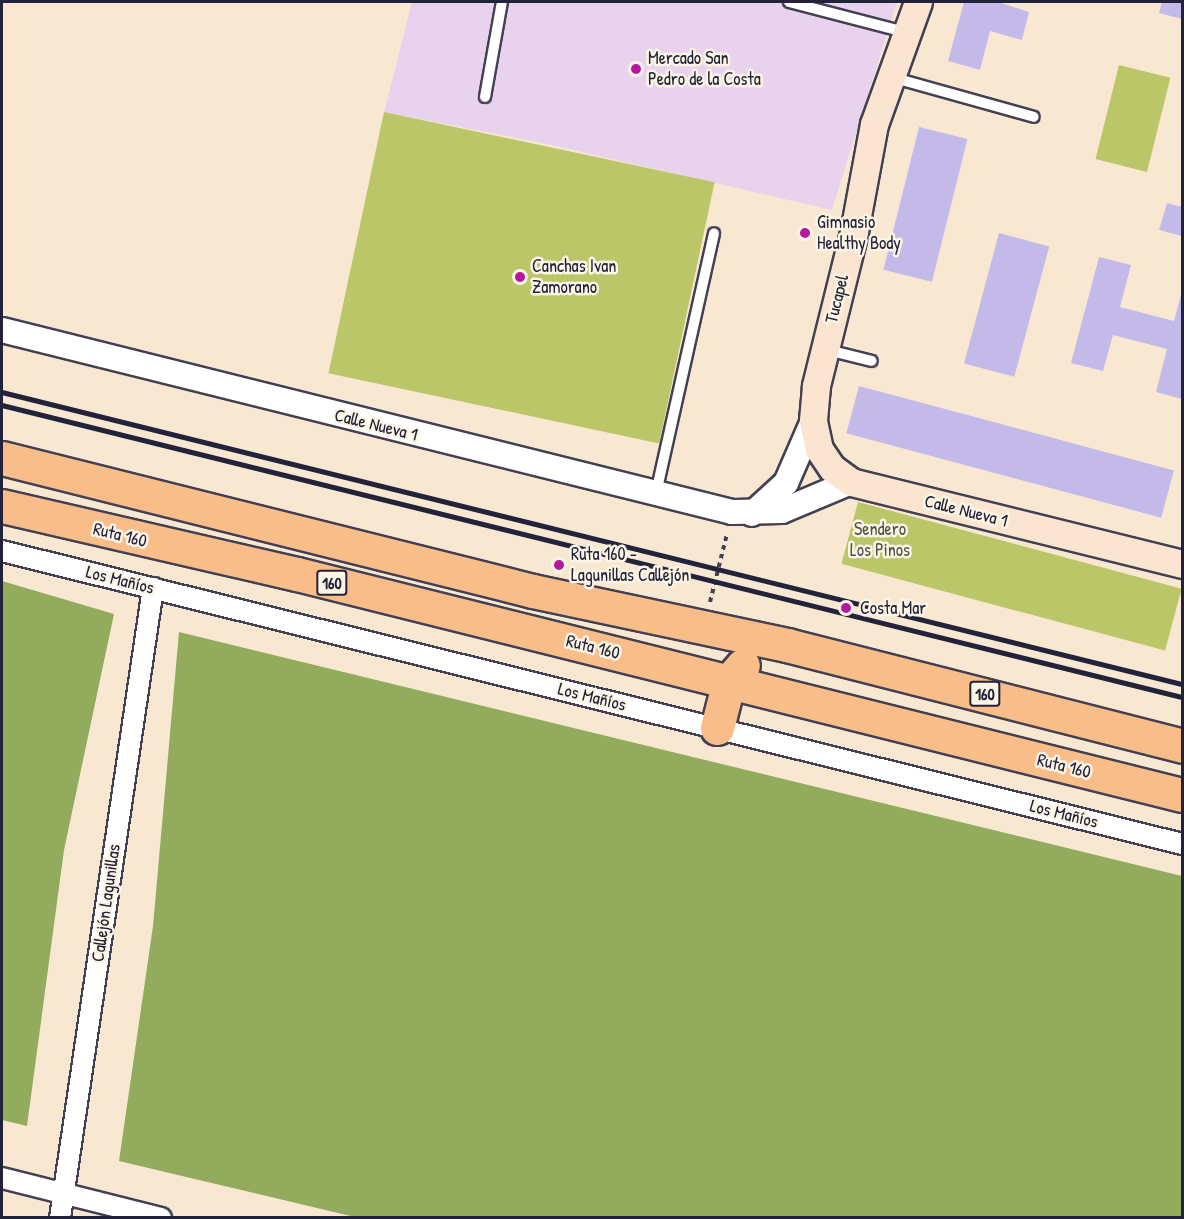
<!DOCTYPE html>
<meta charset="utf-8">
<style>
body{margin:0}
#map{position:relative;width:1184px;height:1219px;overflow:hidden;background:#f8e8d1;font-family:"Patrick Hand",sans-serif}
div>[style]{position:absolute}
.built>*{inset:0;background:#e9d2ed}
.green>*{inset:0;background:#bac667;transform-origin:0 0}
.forest>*{inset:0;background:#93ab5c}
.building>*{inset:0;background:#c4baea;transform-origin:0 0}
.path>*{height:4px;margin-top:-2px;transform-origin:0;background:repeating-linear-gradient(90deg,#424052 0 4.5px,transparent 0 9px)}
.roads{filter:drop-shadow(2px 0 #424052) drop-shadow(-2px 0 #424052) drop-shadow(0 2px #424052) drop-shadow(0 -2px #424052)}
.service>*{height:10px;margin:-5px;padding:0 5px;transform-origin:5px;border-radius:5px;background:#fff}
.minor>*{height:20px;margin:-10px;padding:0 10px;transform-origin:10px;border-radius:10px;background:#fff}
.tertiary>*{height:24px;margin:-12px;padding:0 12px;transform-origin:12px;border-radius:12px;background:#fff}
.secondary>*{height:27px;margin:-13.5px;padding:0 13.5px;transform-origin:13.5px;border-radius:13.5px;background:#fce5d0}
.trunk>*{height:33px;margin:-16.5px;padding:0 16.5px;transform-origin:16.5px;border-radius:16.5px;background:#f8bd89}
.rail>*{height:4.5px;margin:-2.25px;padding:0 2.25px;transform-origin:2.25px;border-radius:2.25px;background:#22223b}
.dots>*{width:16px;height:16px;translate:-50% -50%;box-sizing:border-box;border:3px solid #fcf5e5;border-radius:50%}
span{translate:-50% -50%;white-space:nowrap;text-align:center;line-height:1.15;-webkit-text-stroke:5px #fcf5e5;paint-order:stroke}
.shield-label span{padding:2px 4px;background:#fcf5e5;border:2px solid;border-radius:4px;-webkit-text-stroke-width:0}
.shield-label{font-size:16px;color:#22223b;font-weight:700}
.poi-label{font-size:18px;color:#22223b}
.left{translate:0 -50%;text-align:left}
.street-label{font-size:18px;color:#22223b}
.park-label{font-size:18px;color:#505348}
.frame{position:absolute;inset:0;border:3px solid #22223b;pointer-events:none}
</style>
<div id="map">
<div class="built">
<i style="clip-path:polygon(412px 2px,897px 2px,832px 210px,547px 144px,384px 112px)"></i>
</div>
<div class="green">
<i style="left:1119px;top:65px;width:53px;height:97px;rotate:14deg"></i>
<i style="left:384px;top:112px;width:338px;height:267px;rotate:12deg"></i>
<i style="left:858px;top:502px;width:335px;height:64px;rotate:15deg"></i>
</div>
<div class="forest">
<i style="clip-path:polygon(2px 581px,114px 614px,64px 850px,27px 1126px,2px 1120px)"></i>
<i style="clip-path:polygon(179px 632px,1182px 876px,1182px 1217px,359px 1218px,119px 1161px,153px 926px)"></i>
</div>
<div class="building">
<i style="clip-path:polygon(964px 2px,998px 2px,1029px 12px,1022px 40px,990px 31px,980px 70px,948px 61px)"></i>
<i style="clip-path:polygon(1162px 2px,1182px 2px,1182px 19px,1159px 13px)"></i>
<i style="left:919px;top:127px;width:50px;height:147px;rotate:14deg"></i>
<i style="clip-path:polygon(1167px 203px,1182px 207px,1182px 236px,1159px 230px)"></i>
<i style="left:999px;top:233px;width:52px;height:135px;rotate:15deg"></i>
<i style="clip-path:polygon(1099px 257px,1131px 265px,1120px 307px,1174px 321px,1182px 291px,1182px 399px,1156px 392px,1167px 349px,1113px 335px,1103px 371px,1071px 363px)"></i>
<i style="left:859px;top:386px;width:326px;height:49px;rotate:15deg"></i>
</div>
<div class="path">
<i style="left:710px;top:602px;width:70px;rotate:-76deg"></i>
</div>
<div class="roads">
<div class="service">
<i style="left:789px;top:2px;width:120px;rotate:14.5deg"></i>
<i style="left:891px;top:77px;width:148px;rotate:15.6deg"></i>
<i style="left:485px;top:97px;width:97px;rotate:-79.9deg"></i>
<i style="left:824px;top:349px;width:49px;rotate:14deg"></i>
<i style="left:656px;top:493px;width:266px;rotate:-77.4deg"></i>
</div>
<div class="minor">
<i style="left:2px;top:551px;width:1216px;rotate:13.94deg"></i>
<i style="left:2px;top:1178px;width:164px;rotate:14.1deg"></i>
<i style="left:60px;top:1218px;width:637px;rotate:-81.6deg"></i>
</div>
<div class="tertiary">
<i style="left:2px;top:330px;width:752px;rotate:14deg"></i>
<i style="left:732px;top:512px;width:50px;rotate:-1.1deg"></i>
<i style="left:782px;top:511px;width:75px;rotate:-22.8deg"></i>
<i style="left:752px;top:514px;width:46px;rotate:-42.4deg"></i>
<i style="left:786px;top:483px;width:68px;rotate:-66.5deg"></i>
</div>
<div class="secondary">
<i style="left:918px;top:2px;width:130px;rotate:109.8deg"></i>
<i style="left:874px;top:124px;width:110px;rotate:100.5deg"></i>
<i style="left:854px;top:232px;width:159px;rotate:103.9deg"></i>
<i style="left:816px;top:386px;width:35px;rotate:95deg"></i>
<i style="left:813px;top:421px;width:29px;rotate:78deg"></i>
<i style="left:819px;top:449px;width:23px;rotate:56deg"></i>
<i style="left:832px;top:468px;width:24px;rotate:36deg"></i>
<i style="left:851px;top:482px;width:341px;rotate:13.9deg"></i>
</div>
<div class="trunk">
<i style="left:2px;top:458px;width:547px;rotate:14.06deg"></i>
<i style="left:533px;top:591px;width:260px;rotate:12deg"></i>
<i style="left:787px;top:645px;width:408px;rotate:14.3deg"></i>
<i style="left:2px;top:506px;width:303px;rotate:13deg"></i>
<i style="left:297px;top:574px;width:912px;rotate:14.02deg"></i>
<i style="left:717px;top:728px;width:49px;rotate:-75.7deg"></i>
<i style="left:729px;top:681px;width:21px;rotate:-49deg"></i>
</div>
</div>
<div class="rail">
<i style="left:2px;top:392px;width:1216px;rotate:13.9deg"></i>
<i style="left:2px;top:405px;width:1216px;rotate:13.9deg"></i>
</div>
<div class="dots">
<i style="left:636px;top:69px;background:#b5179e"></i>
<i style="left:805px;top:233px;background:#b5179e"></i>
<i style="left:520px;top:277px;background:#b5179e"></i>
<i style="left:559px;top:565px;background:#b5179e"></i>
<i style="left:846px;top:608px;background:#b5179e"></i>
</div>
<div class="shield-label">
<span style="left:332px;top:583px">160</span>
<span style="left:985px;top:694px">160</span>
</div>
<div class="poi-label">
<span class="left" style="left:648px;top:69px">Mercado San<br>Pedro de la Costa</span>
<span class="left" style="left:817px;top:233px">Gimnasio<br>Healthy Body</span>
<span class="left" style="left:532px;top:277px">Canchas Ivan<br>Zamorano</span>
<span class="left" style="left:571px;top:565px">Ruta 160 -<br>Lagunillas Callejón</span>
<span class="left" style="left:860px;top:608px">Costa Mar</span>
</div>
<div class="street-label">
<span style="left:837px;top:299px;rotate:-76deg">Tucapel</span>
<span style="left:376px;top:425px;rotate:14deg">Calle Nueva 1</span>
<span style="left:966px;top:511px;rotate:14deg">Calle Nueva 1</span>
<span style="left:120px;top:535px;rotate:14deg">Ruta 160</span>
<span style="left:120px;top:580px;rotate:14deg">Los Mañíos</span>
<span style="left:593px;top:647px;rotate:14deg">Ruta 160</span>
<span style="left:592px;top:697px;rotate:14deg">Los Mañíos</span>
<span style="left:1064px;top:766px;rotate:14deg">Ruta 160</span>
<span style="left:1064px;top:814px;rotate:14deg">Los Mañíos</span>
<span style="left:106px;top:903px;rotate:-82deg">Callejón Lagunillas</span>
</div>
<div class="park-label">
<span style="left:880px;top:540px">Sendero<br>Los Pinos</span>
</div>
<div class="frame"></div>
</div>
